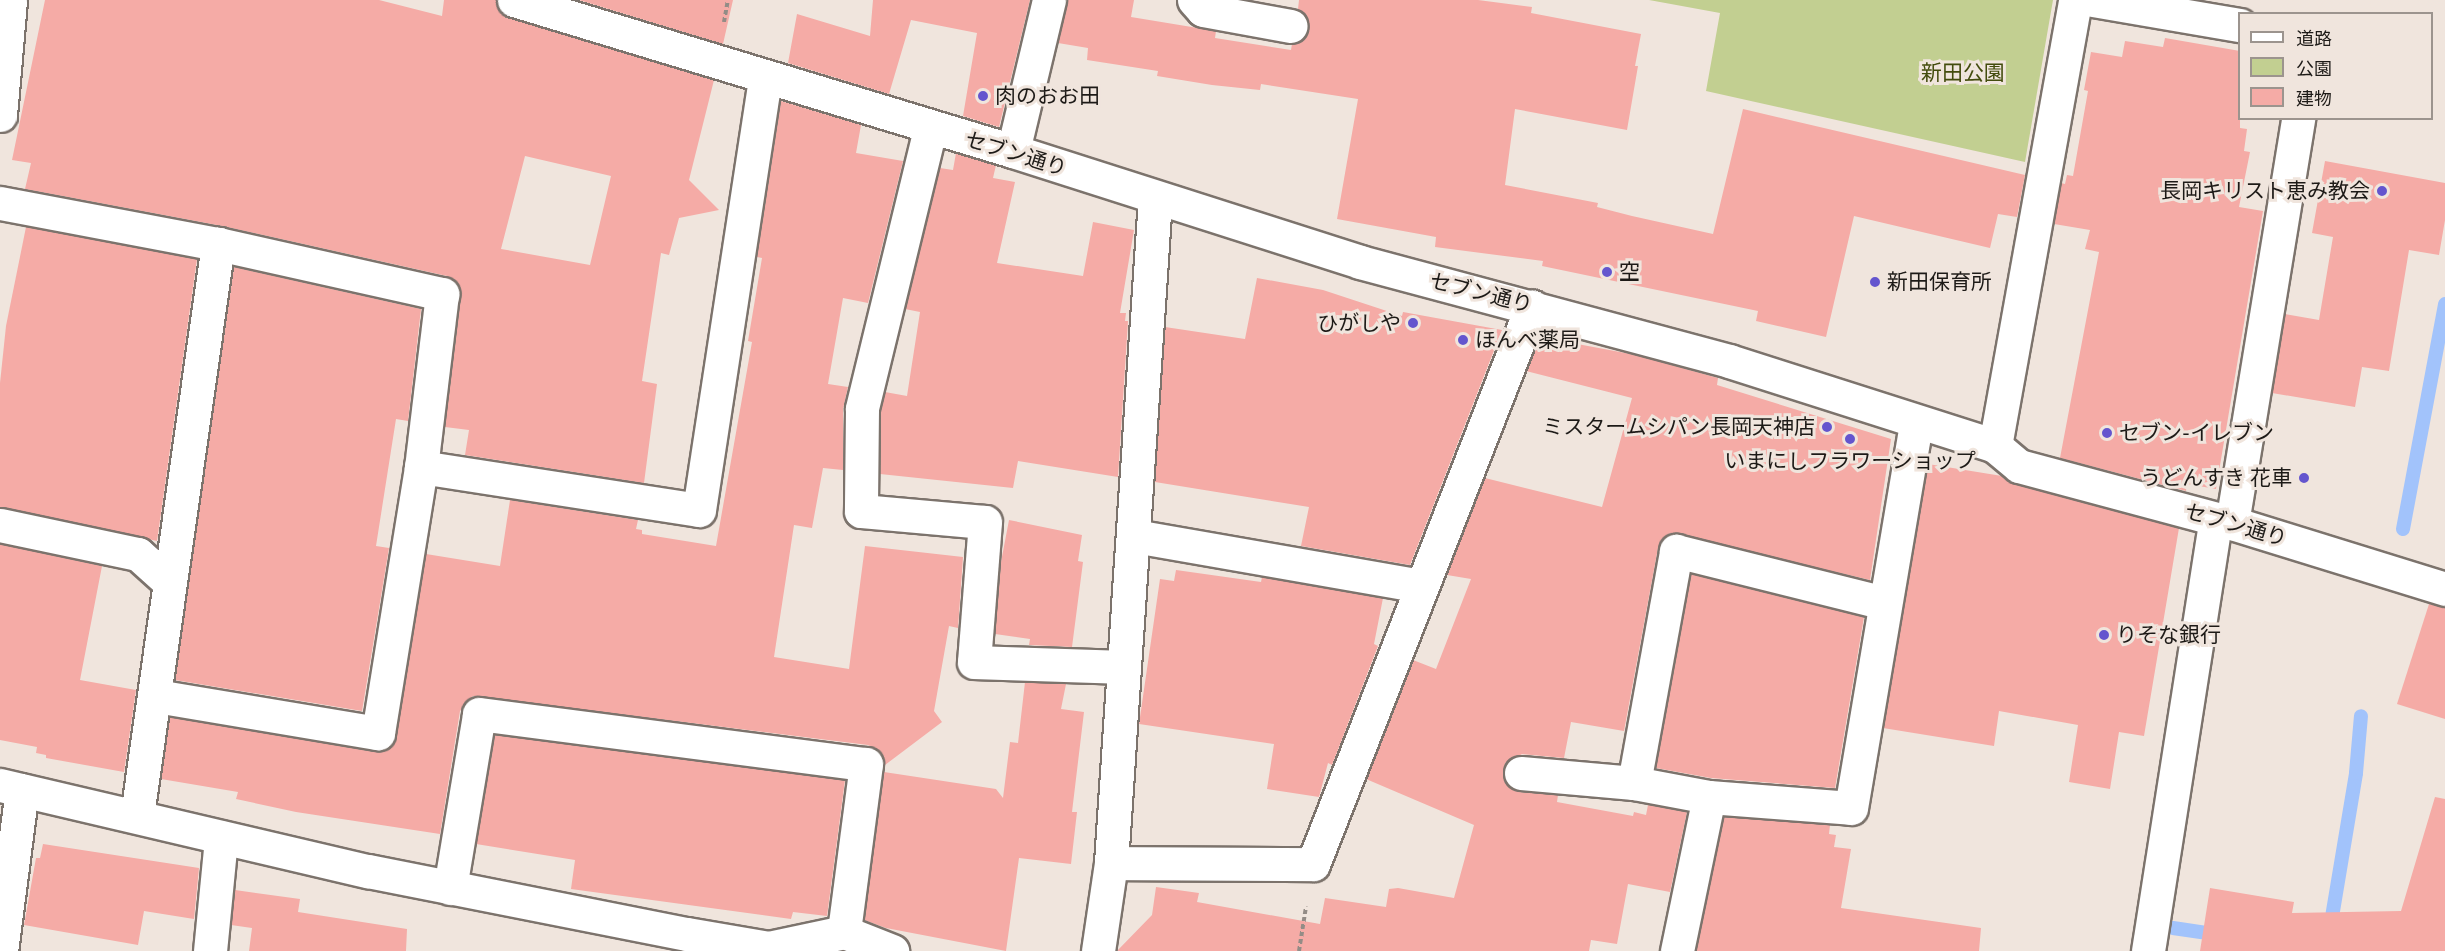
<!DOCTYPE html>
<meta charset="utf-8">
<style>
body{margin:0}
#map{position:relative;width:2445px;height:951px;overflow:hidden;background:#f0e5dd;font-family:"Public Sans","Noto Sans JP",sans-serif}
div>[style]{position:absolute}
.green>*{inset:0;background:#c2cf91}
.stream>*{height:14px;margin:-7px;padding:0 7px;transform-origin:7px;border-radius:7px;background:#a2c3fb}
.building>*{inset:0;background:#f5aba6}
.path>*{height:4px;margin-top:-2px;transform-origin:0;background:repeating-linear-gradient(90deg,#938c86 0 4.5px,transparent 0 7.5px)}
.roads{filter:drop-shadow(2px 0 #7c736c) drop-shadow(-2px 0 #7c736c) drop-shadow(0 2px #7c736c) drop-shadow(0 -2px #7c736c)}
.street>*{height:33px;margin:-16.5px;padding:0 16.5px;transform-origin:16.5px;border-radius:16.5px;background:#fff}
.dots>*{width:16px;height:16px;translate:-50% -50%;box-sizing:border-box;border:3px solid #f0e5dd;border-radius:50%}
span{translate:-50% -50%;white-space:nowrap;text-align:center;line-height:1.15;-webkit-text-stroke:6px #f0e5dd;paint-order:stroke}
.park-label{font-size:21px;color:#434c0d}
.poi-label{font-size:21px;color:#1d1a17}
.left{translate:0 -50%;text-align:left}
.right{translate:-100% -50%;text-align:right}
.street-label{font-size:21px;color:#1d1a17}
.legend{position:absolute;left:2238px;top:12px;width:195px;height:108px;box-sizing:border-box;background:#f0e5dd;border:2px solid #9c948e;margin:0;padding:8px 10px;list-style:none;font-size:18px;color:#1d1a17}
.legend li{display:flex;align-items:center;gap:12px;height:30px}
.legend b{width:30px;border:2px solid #9c948e}
</style>
<div id="map">
<div class="green">
<i style="clip-path:polygon(1649px 0,2053px 0,2025px 162px,1706px 91px,1720px 13px)"></i>
</div>
<div class="stream">
<i style="left:2403px;top:529px;width:229px;rotate:-79.4deg"></i>
<i style="left:2173px;top:928px;width:49px;rotate:8.3deg"></i>
<i style="left:2330px;top:929px;width:158px;rotate:-80.5deg"></i>
<i style="left:2356px;top:773px;width:57px;rotate:-85deg"></i>
</div>
<div class="building">
<i style="clip-path:polygon(evenodd,45px 0,379px 0,442px 16px,444px 0,496px 0,500px 12px,509px 18px,714px 80px,689px 180px,719px 210px,679px 218px,669px 255px,661px 253px,642px 381px,657px 384px,644px 483px,465px 455px,469px 430px,445px 427px,461px 296px,459px 287px,447px 276px,222px 226px,25px 189px,31px 163px,12px 160px,45px 0,525px 156px,611px 176px,590px 265px,501px 249px,525px 156px)"></i>
<i style="clip-path:polygon(579px 0,733px 0,723px 44px)"></i>
<i style="clip-path:polygon(873px 0,1030px 0,999px 127px,963px 116px,977px 33px,911px 20px,889px 94px,788px 63px,797px 14px,870px 36px)"></i>
<i style="clip-path:polygon(1067px 0,1134px 0,1131px 17px,1216px 31px,1215px 38px,1291px 50px,1292px 44px,1305px 39px,1309px 30px,1308px 19px,1298px 9px,1299px 0,1478px 0,1532px 7px,1531px 13px,1641px 34px,1635px 66px,1638px 66px,1627px 130px,1515px 109px,1505px 185px,1598px 203px,1597px 207px,1632px 216px,1713px 234px,1743px 109px,2025px 175px,2017px 217px,1998px 214px,1990px 248px,1854px 216px,1826px 337px,1756px 321px,1758px 311px,1542px 266px,1543px 261px,1435px 247px,1436px 237px,1337px 219px,1358px 99px,1261px 84px,1260px 90px,1212px 85px,1157px 76px,1158px 71px,1087px 60px,1088px 48px,1058px 43px)"></i>
<i style="clip-path:polygon(2165px 38px,2240px 51px,2240px 128px,2247px 129px,2244px 151px,2250px 152px,2239px 207px,2263px 211px,2216px 489px,2187px 484px,2186px 491px,2060px 458px,2099px 252px,2085px 249px,2090px 230px,2054px 224px,2061px 183px,2065px 184px,2067px 175px,2073px 176px,2088px 91px,2084px 90px,2091px 52px,2122px 57px,2125px 41px,2163px 47px)"></i>
<i style="clip-path:polygon(781px 101px,861px 125px,856px 153px,903px 161px,868px 303px,843px 298px,828px 384px,848px 387px,843px 409px,843px 470px,823px 468px,812px 528px,794px 525px,774px 657px,849px 669px,865px 546px,963px 557px,958px 628px,949px 626px,934px 711px,942px 722px,885px 765px,878px 750px,868px 745px,473px 696px,460px 711px,440px 834px,296px 812px,236px 799px,238px 792px,161px 779px,170px 717px,375px 752px,392px 745px,426px 554px,500px 566px,510px 500px,638px 520px,636px 529px,642px 530px,642px 534px,716px 546px,752px 342px,748px 341px,762px 258px,757px 257px)"></i>
<i style="clip-path:polygon(956px 153px,996px 165px,993px 178px,1015px 182px,997px 263px,1083px 276px,1093px 222px,1134px 230px,1120px 313px,1126px 313px,1125px 321px,1128px 321px,1118px 477px,1018px 461px,1013px 488px,880px 474px,881px 411px,885px 392px,907px 396px,920px 312px,905px 309px,940px 168px,953px 170px)"></i>
<i style="clip-path:polygon(2325px 161px,2445px 183px,2445px 220px,2439px 255px,2409px 250px,2389px 371px,2362px 367px,2355px 407px,2272px 393px,2285px 314px,2319px 320px,2333px 237px,2312px 233px)"></i>
<i style="clip-path:polygon(26px 227px,197px 259px,157px 541px,0 507px,0 383px,6px 326px)"></i>
<i style="clip-path:polygon(234px 267px,421px 309px,408px 421px,396px 419px,376px 546px,389px 548px,362px 711px,175px 680px)"></i>
<i style="clip-path:polygon(1257px 278px,1323px 290px,1402px 316px,1403px 312px,1502px 330px,1410px 565px,1301px 546px,1309px 507px,1155px 482px,1165px 327px,1245px 339px)"></i>
<i style="clip-path:polygon(1540px 337px,1636px 355px,1718px 378px,1717px 385px,1891px 439px,1870px 580px,1670px 533px,1658px 548px,1624px 731px,1571px 722px,1564px 758px,1522px 754px,1505px 763px,1504px 781px,1519px 792px,1558px 795px,1557px 802px,1633px 816px,1634px 812px,1646px 815px,1648px 805px,1687px 812px,1670px 892px,1628px 884px,1617px 944px,1591px 940px,1589px 951px,1117px 951px,1152px 915px,1156px 887px,1199px 893px,1197px 902px,1320px 924px,1325px 898px,1386px 907px,1389px 889px,1398px 888px,1454px 898px,1474px 825px,1366px 779px,1413px 660px,1436px 669px,1471px 579px,1447px 575px,1485px 478px,1602px 507px,1632px 398px,1526px 371px)"></i>
<i style="clip-path:polygon(1928px 464px,2002px 476px,2014px 484px,2179px 528px,2144px 736px,2119px 732px,2110px 789px,2069px 782px,2078px 725px,1999px 711px,1994px 746px,1883px 728px)"></i>
<i style="clip-path:polygon(1009px 520px,1082px 535px,1078px 561px,1083px 562px,1072px 647px,1029px 645px,1030px 639px,995px 634px,1001px 562px)"></i>
<i style="clip-path:polygon(0 544px,102px 566px,80px 680px,136px 690px,124px 772px,46px 758px,46px 755px,36px 753px,37px 747px,0 740px)"></i>
<i style="clip-path:polygon(1176px 570px,1261px 582px,1262px 577px,1383px 598px,1374px 644px,1378px 646px,1332px 765px,1328px 763px,1319px 797px,1267px 789px,1274px 744px,1139px 724px,1160px 579px,1174px 581px)"></i>
<i style="clip-path:polygon(1691px 574px,1864px 617px,1835px 788px,1711px 778px,1656px 768px)"></i>
<i style="clip-path:polygon(2429px 604px,2445px 607px,2445px 719px,2397px 704px)"></i>
<i style="clip-path:polygon(1025px 682px,1066px 684px,1061px 709px,1084px 712px,1072px 812px,1077px 812px,1071px 864px,1019px 858px,1006px 951px,886px 928px,864px 920px,884px 772px,996px 789px,1003px 798px,1010px 742px,1018px 743px)"></i>
<i style="clip-path:polygon(495px 735px,845px 780px,827px 916px,793px 912px,791px 919px,571px 889px,575px 860px,476px 844px)"></i>
<i style="clip-path:polygon(2435px 797px,2445px 799px,2445px 951px,2200px 951px,2210px 888px,2294px 902px,2292px 913px,2401px 911px)"></i>
<i style="clip-path:polygon(1724px 817px,1830px 825px,1829px 834px,1836px 835px,1834px 847px,1851px 849px,1841px 908px,1981px 928px,1979px 951px,1696px 951px)"></i>
<i style="clip-path:polygon(43px 844px,199px 868px,194px 919px,144px 911px,138px 945px,24px 925px,36px 858px,40px 858px)"></i>
<i style="clip-path:polygon(235px 890px,300px 899px,298px 912px,407px 929px,406px 951px,249px 951px,252px 928px,231px 925px)"></i>
</div>
<div class="path">
<i style="left:724px;top:22px;width:22px;rotate:-80deg"></i>
<i style="left:1299px;top:951px;width:45px;rotate:-81deg"></i>
</div>
<div class="roads">
<div class="street">
<i style="left:514px;top:0;width:521px;rotate:16.84deg"></i>
<i style="left:1013px;top:151px;width:364px;rotate:17.7deg"></i>
<i style="left:1360px;top:262px;width:382px;rotate:15deg"></i>
<i style="left:1729px;top:361px;width:279px;rotate:17.7deg"></i>
<i style="left:1995px;top:446px;width:31px;rotate:40deg"></i>
<i style="left:2019px;top:466px;width:220px;rotate:15deg"></i>
<i style="left:2232px;top:523px;width:223px;rotate:17.2deg"></i>
<i style="left:1194px;top:0;width:13px;rotate:48deg"></i>
<i style="left:1203px;top:10px;width:89px;rotate:10.3deg"></i>
<i style="left:2093px;top:0;width:149px;rotate:9.7deg"></i>
<i style="left:0;top:115px;width:115px;rotate:-85deg"></i>
<i style="left:930px;top:129px;width:288px;rotate:103.7deg"></i>
<i style="left:862px;top:409px;width:102px;rotate:90.6deg"></i>
<i style="left:861px;top:511px;width:124px;rotate:5.1deg"></i>
<i style="left:985px;top:522px;width:140px;rotate:94.5deg"></i>
<i style="left:974px;top:662px;width:150px;rotate:1.9deg"></i>
<i style="left:1013px;top:151px;width:155px;rotate:-76.6deg"></i>
<i style="left:0;top:203px;width:222px;rotate:10.7deg"></i>
<i style="left:218px;top:244px;width:230px;rotate:12.6deg"></i>
<i style="left:442px;top:294px;width:174px;rotate:96.9deg"></i>
<i style="left:421px;top:467px;width:281px;rotate:8.8deg"></i>
<i style="left:699px;top:510px;width:436px;rotate:-81.3deg"></i>
<i style="left:1995px;top:446px;width:453px;rotate:-79.8deg"></i>
<i style="left:2232px;top:523px;width:410px;rotate:-80.7deg"></i>
<i style="left:0;top:525px;width:141px;rotate:11.9deg"></i>
<i style="left:138px;top:554px;width:40px;rotate:42deg"></i>
<i style="left:1135px;top:536px;width:290px;rotate:9.9deg"></i>
<i style="left:156px;top:696px;width:225px;rotate:9.5deg"></i>
<i style="left:378px;top:733px;width:269px;rotate:-80.8deg"></i>
<i style="left:1521px;top:773px;width:113px;rotate:5.1deg"></i>
<i style="left:1634px;top:783px;width:76px;rotate:10.6deg"></i>
<i style="left:1709px;top:797px;width:142px;rotate:4.4deg"></i>
<i style="left:1851px;top:808px;width:391px;rotate:-80.4deg"></i>
<i style="left:1634px;top:783px;width:236px;rotate:-79.7deg"></i>
<i style="left:1676px;top:551px;width:215px;rotate:14deg"></i>
<i style="left:0;top:785px;width:378px;rotate:13.2deg"></i>
<i style="left:368px;top:871px;width:325px;rotate:11.2deg"></i>
<i style="left:687px;top:934px;width:83px;rotate:9.7deg"></i>
<i style="left:769px;top:948px;width:77px;rotate:-12deg"></i>
<i style="left:844px;top:932px;width:52px;rotate:21.6deg"></i>
<i style="left:137px;top:815px;width:577px;rotate:-81.93deg"></i>
<i style="left:1111px;top:863px;width:202px;rotate:0.3deg"></i>
<i style="left:1313px;top:864px;width:599px;rotate:-68.57deg"></i>
<i style="left:450px;top:888px;width:176px;rotate:-80.5deg"></i>
<i style="left:479px;top:714px;width:390px;rotate:7.4deg"></i>
<i style="left:866px;top:764px;width:169px;rotate:97.5deg"></i>
<i style="left:1px;top:951px;width:162px;rotate:-82.6deg"></i>
<i style="left:210px;top:951px;width:114px;rotate:-84.4deg"></i>
<i style="left:1098px;top:951px;width:89px;rotate:-81.6deg"></i>
<i style="left:1111px;top:863px;width:665px;rotate:-86.21deg"></i>
<i style="left:1677px;top:951px;width:157px;rotate:-78.3deg"></i>
<i style="left:2148px;top:951px;width:437px;rotate:-81.1deg"></i>
</div>
</div>
<div class="dots">
<i style="left:983px;top:96px;background:#6455ce"></i>
<i style="left:2382px;top:191px;background:#6455ce"></i>
<i style="left:1607px;top:272px;background:#6455ce"></i>
<i style="left:1875px;top:282px;background:#6455ce"></i>
<i style="left:1413px;top:323px;background:#6455ce"></i>
<i style="left:1463px;top:340px;background:#6455ce"></i>
<i style="left:1827px;top:427px;background:#6455ce"></i>
<i style="left:2107px;top:433px;background:#6455ce"></i>
<i style="left:1850px;top:439px;background:#6455ce"></i>
<i style="left:2304px;top:478px;background:#6455ce"></i>
<i style="left:2104px;top:635px;background:#6455ce"></i>
</div>
<div class="park-label">
<span style="left:1963px;top:73px">新田公園</span>
</div>
<div class="poi-label">
<span class="left" style="left:995px;top:96px">肉のおお田</span>
<span class="right" style="left:2370px;top:191px">長岡キリスト恵み教会</span>
<span class="left" style="left:1619px;top:272px">空</span>
<span class="left" style="left:1887px;top:282px">新田保育所</span>
<span class="right" style="left:1401px;top:323px">ひがしや</span>
<span class="left" style="left:1475px;top:340px">ほんべ薬局</span>
<span class="right" style="left:1815px;top:427px">ミスタームシパン長岡天神店</span>
<span class="left" style="left:2119px;top:433px">セブン-イレブン</span>
<span style="left:1850px;top:461px">いまにしフラワーショップ</span>
<span class="right" style="left:2292px;top:478px">うどんすき 花車</span>
<span class="left" style="left:2116px;top:635px">りそな銀行</span>
</div>
<div class="street-label">
<span style="left:1016px;top:154px;rotate:17deg">セブン通り</span>
<span style="left:1481px;top:293px;rotate:14deg">セブン通り</span>
<span style="left:2236px;top:525px;rotate:16deg">セブン通り</span>
</div>
<ul class="legend">
<li><b style="height:8px;background:#fff"></b>道路</li>
<li><b style="height:16px;background:#c2cf91"></b>公園</li>
<li><b style="height:16px;background:#f5aba6"></b>建物</li>
</ul>
</div>
